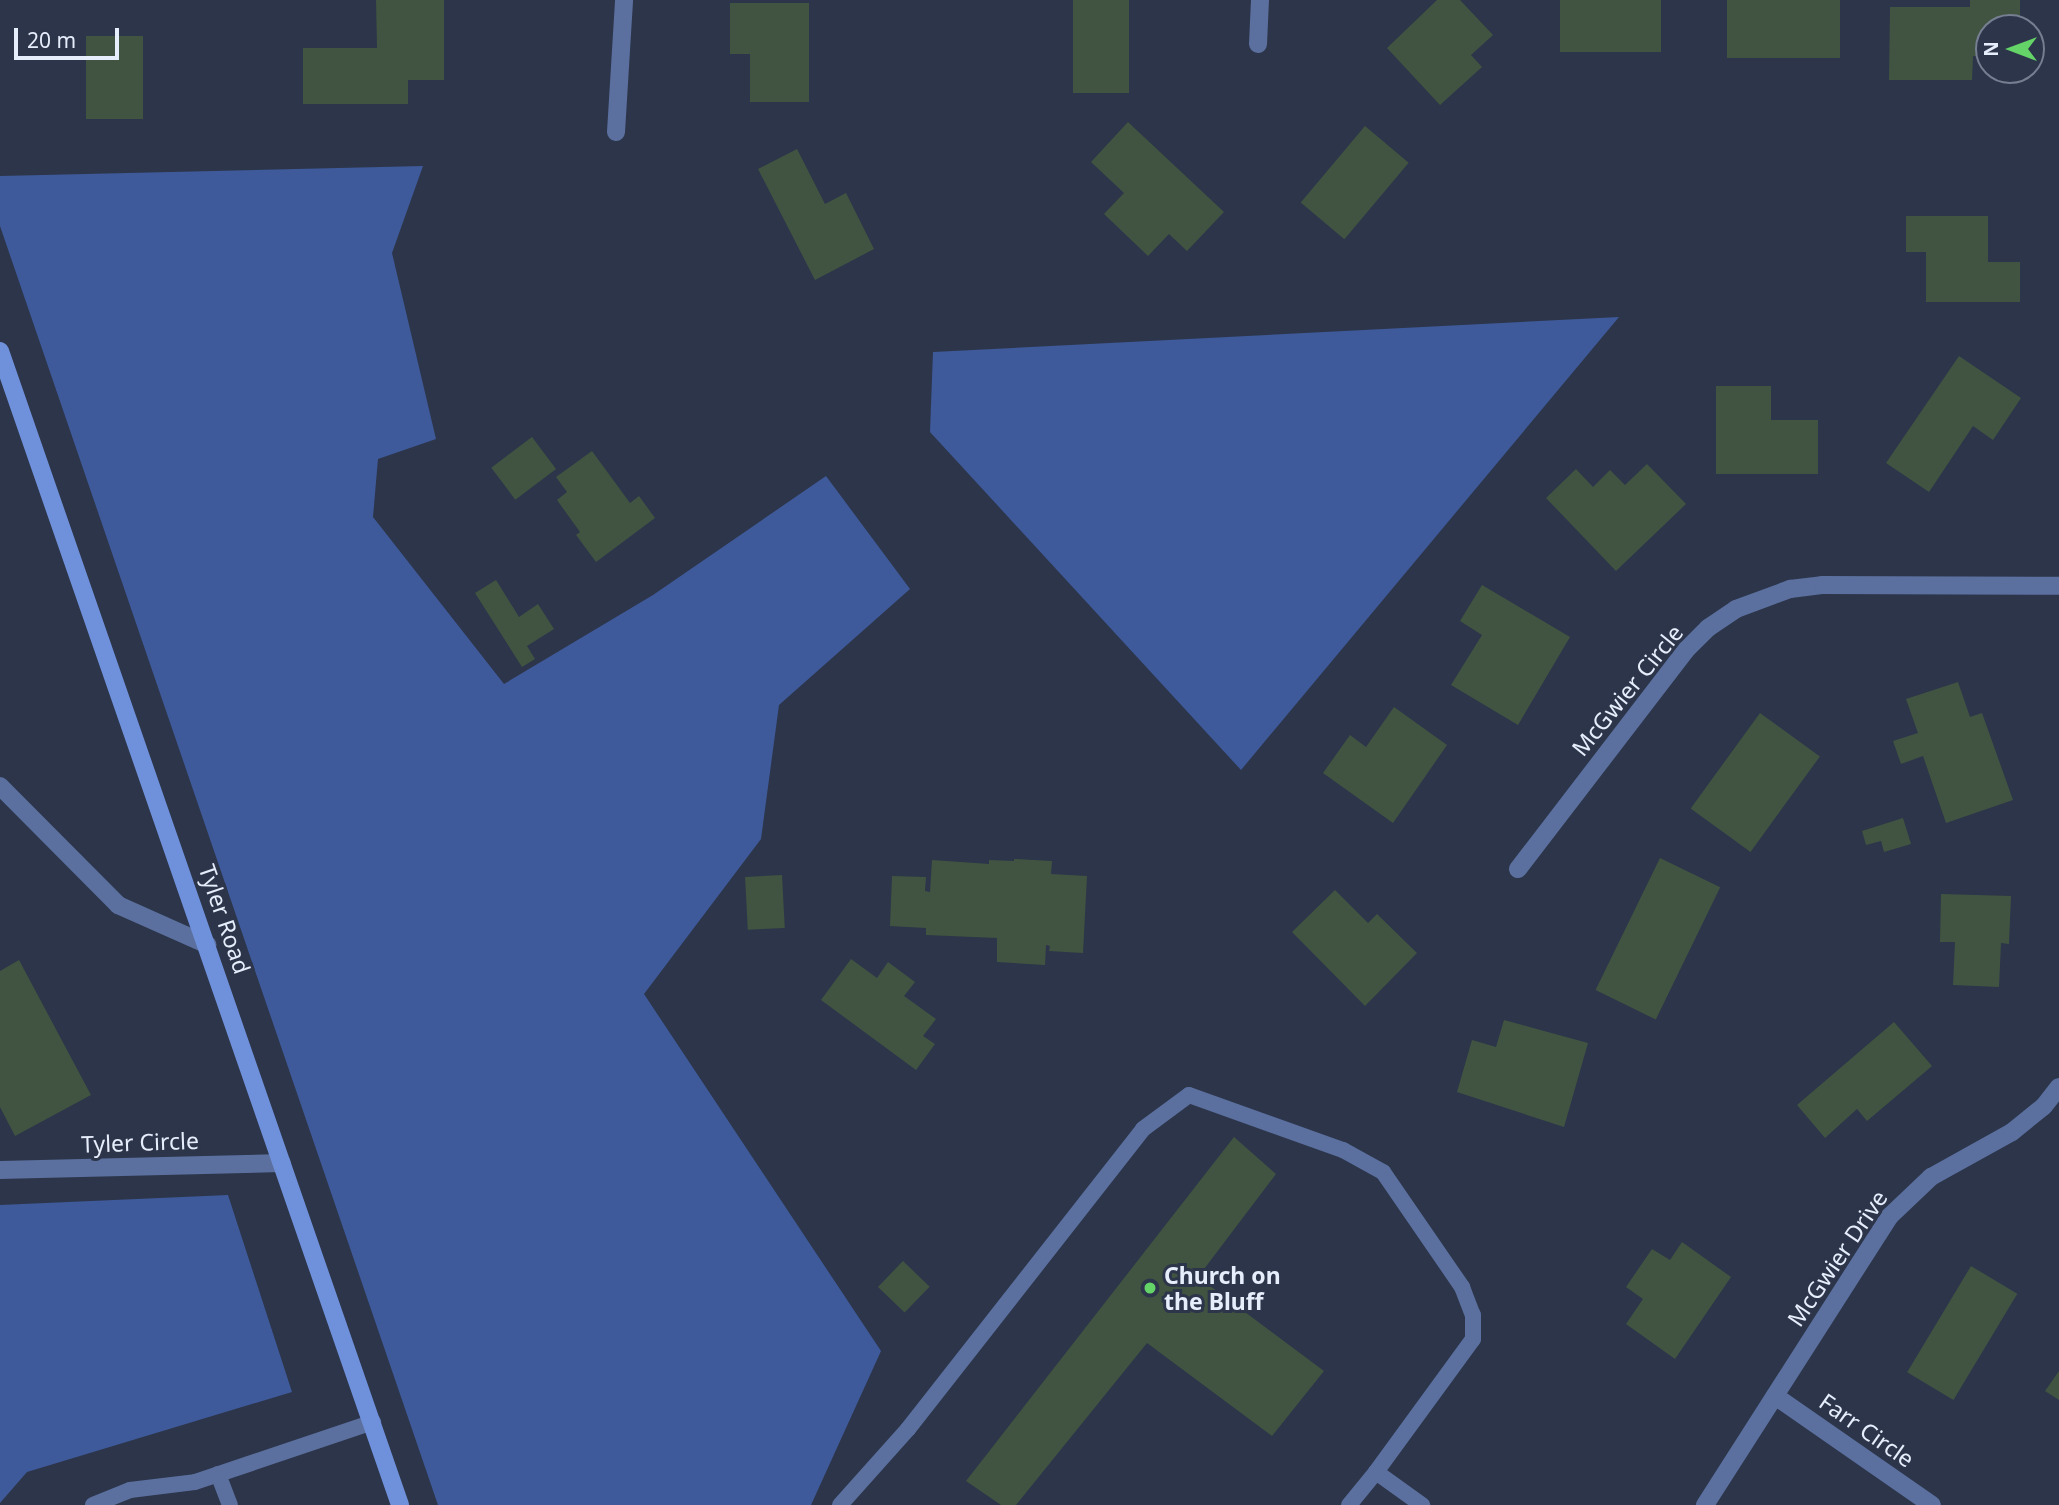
<!DOCTYPE html>
<style>
body{margin:0}
#map{position:relative;width:2059px;height:1505px;overflow:hidden;background:#2c354a;font-family:"Noto Sans",sans-serif}
div>[style]{position:absolute}
.green>*{inset:0;background:#3f5a9a}
.building>*{inset:0;background:#415441;transform-origin:0 0}
.lane>*{height:16px;margin:-8px;padding:0 8px;transform-origin:8px;border-radius:8px;background:#5b709f}
.street>*{height:18px;margin:-9px;padding:0 9px;transform-origin:9px;border-radius:9px;background:#5b709f}
.secondary>*{height:18px;margin:-9px;padding:0 9px;transform-origin:9px;border-radius:9px;background:#6f90da}
.dots>*{width:19px;height:19px;translate:-50% -50%;box-sizing:border-box;border:4px solid #2c354a;border-radius:50%}
span{translate:-50% -50%;white-space:nowrap;text-align:center;line-height:1.15;-webkit-text-stroke:6px #2c354a;paint-order:stroke}
.street-label{font-size:23px;color:#e6edfb}
.poi-label{font-size:23px;color:#e6edfb;font-weight:700}
.left{translate:0 -50%;text-align:left}
.north{position:absolute;left:1975px;top:14px;width:70px;height:70px;box-sizing:border-box;background:#2c354a;border:2px solid #767f91;border-radius:50%;rotate:270deg;font-size:19px;font-weight:700;line-height:28px;text-align:center;color:#e6edfb}
.north::after{content:'';display:block;margin:auto;width:24px;height:32px;background:#64d468;clip-path:polygon(50% 0,100% 100%,50% 72%,0 100%)}
.scale{position:absolute;left:14px;top:28px;width:105px;height:32px;box-sizing:border-box;border:4px solid #e6edfb;border-top:0;padding-left:9px;font-size:21px;line-height:24px;white-space:nowrap;color:#e6edfb;-webkit-text-stroke:5px #2c354a;paint-order:stroke}
</style>
<div id="map">
<div class="green">
<i style="clip-path:polygon(423px 166px,392px 253px,436px 439px,378px 459px,373px 517px,504px 684px,653px 595px,826px 476px,910px 589px,779px 705px,761px 839px,644px 994px,881px 1351px,811px 1505px,438px 1505px,0 226px,0 176px)"></i>
<i style="clip-path:polygon(1619px 317px,1241px 770px,930px 432px,933px 352px)"></i>
<i style="clip-path:polygon(228px 1195px,292px 1392px,27px 1472px,0 1503px,0 1205px)"></i>
</div>
<div class="building">
<i style="clip-path:polygon(376px 0,444px 0,444px 80px,408px 80px,408px 104px,303px 104px,303px 48px,377px 48px)"></i>
<i style="left:1073px;top:0;width:56px;height:93px"></i>
<i style="clip-path:polygon(1437px 0,1460px 0,1493px 35px,1471px 55px,1482px 67px,1440px 105px,1387px 48px)"></i>
<i style="left:1560px;top:0;width:101px;height:52px"></i>
<i style="left:1727px;top:0;width:113px;height:58px"></i>
<i style="clip-path:polygon(1970px 0,2020px 0,2020px 28px,1989px 28px,1989px 56px,1973px 56px,1972px 80px,1889px 80px,1890px 7px,1970px 7px)"></i>
<i style="clip-path:polygon(730px 3px,809px 3px,809px 102px,750px 102px,750px 54px,730px 54px)"></i>
<i style="left:86px;top:36px;width:57px;height:83px"></i>
<i style="clip-path:polygon(1128px 122px,1224px 212px,1187px 251px,1169px 234px,1148px 256px,1104px 214px,1124px 193px,1091px 162px)"></i>
<i style="left:1365px;top:126px;width:57px;height:100px;rotate:40deg"></i>
<i style="clip-path:polygon(797px 149px,825px 204px,846px 193px,874px 249px,815px 280px,758px 169px)"></i>
<i style="clip-path:polygon(1906px 216px,1988px 216px,1988px 262px,2020px 262px,2020px 302px,1926px 302px,1926px 252px,1906px 252px)"></i>
<i style="clip-path:polygon(1959px 356px,2021px 398px,1993px 440px,1973px 426px,1929px 492px,1886px 463px)"></i>
<i style="clip-path:polygon(1716px 386px,1771px 386px,1771px 420px,1818px 420px,1818px 474px,1716px 474px)"></i>
<i style="left:532px;top:437px;width:40px;height:51px;rotate:53deg"></i>
<i style="clip-path:polygon(592px 451px,630px 503px,639px 496px,655px 518px,596px 562px,576px 535px,580px 532px,557px 500px,567px 492px,556px 477px)"></i>
<i style="clip-path:polygon(1647px 464px,1686px 504px,1616px 571px,1546px 498px,1576px 469px,1593px 487px,1610px 470px,1625px 485px)"></i>
<i style="clip-path:polygon(496px 580px,519px 617px,538px 604px,554px 629px,527px 646px,535px 659px,522px 667px,475px 593px)"></i>
<i style="clip-path:polygon(1482px 585px,1570px 637px,1518px 725px,1451px 685px,1482px 635px,1460px 621px)"></i>
<i style="clip-path:polygon(1958px 682px,1970px 717px,1982px 713px,2013px 800px,1946px 823px,1923px 756px,1901px 764px,1893px 741px,1918px 733px,1906px 699px)"></i>
<i style="clip-path:polygon(1394px 707px,1447px 745px,1393px 823px,1323px 773px,1350px 735px,1366px 747px)"></i>
<i style="left:1760px;top:713px;width:74px;height:118px;rotate:36deg"></i>
<i style="clip-path:polygon(1903px 818px,1911px 844px,1884px 852px,1881px 841px,1866px 845px,1862px 831px)"></i>
<i style="left:1660px;top:858px;width:67px;height:147px;rotate:26deg"></i>
<i style="clip-path:polygon(1014px 859px,1052px 861px,1051px 874px,1087px 876px,1083px 953px,1049px 951px,1050px 946px,1046px 945px,1045px 965px,997px 962px,997px 938px,926px 935px,926px 928px,890px 926px,892px 876px,926px 877px,925px 891px,930px 892px,932px 860px,989px 864px,989px 860px,1014px 861px)"></i>
<i style="left:782px;top:875px;width:53px;height:37px;rotate:87deg"></i>
<i style="clip-path:polygon(1335px 890px,1368px 923px,1377px 914px,1417px 953px,1365px 1006px,1292px 932px)"></i>
<i style="clip-path:polygon(1941px 894px,2011px 896px,2009px 944px,2001px 943px,1999px 987px,1953px 985px,1955px 942px,1940px 942px)"></i>
<i style="clip-path:polygon(851px 959px,877px 978px,888px 962px,915px 982px,904px 996px,936px 1019px,923px 1036px,935px 1044px,916px 1070px,821px 1000px)"></i>
<i style="clip-path:polygon(19px 960px,91px 1095px,15px 1136px,0 1107px,0 971px)"></i>
<i style="clip-path:polygon(1504px 1020px,1588px 1043px,1564px 1127px,1457px 1092px,1472px 1040px,1496px 1047px)"></i>
<i style="clip-path:polygon(1894px 1022px,1932px 1066px,1867px 1121px,1857px 1109px,1825px 1138px,1797px 1105px)"></i>
<i style="clip-path:polygon(1234px 1137px,1276px 1174px,1198px 1277px,1324px 1371px,1272px 1436px,1147px 1343px,1016px 1505px,1001px 1505px,966px 1481px)"></i>
<i style="clip-path:polygon(1682px 1242px,1731px 1277px,1675px 1359px,1626px 1324px,1643px 1299px,1626px 1287px,1652px 1249px,1670px 1260px)"></i>
<i style="left:903px;top:1261px;width:37px;height:36px;rotate:44deg"></i>
<i style="left:1971px;top:1266px;width:54px;height:124px;rotate:31deg"></i>
<i style="clip-path:polygon(2059px 1371px,2059px 1400px,2045px 1391px)"></i>
</div>
<div class="lane">
<i style="left:218px;top:1474px;width:33px;rotate:69deg"></i>
<i style="left:93px;top:1505px;width:40px;rotate:-22deg"></i>
<i style="left:130px;top:1490px;width:65px;rotate:-7deg"></i>
<i style="left:195px;top:1482px;width:188px;rotate:-18.6deg"></i>
<i style="left:840px;top:1505px;width:102px;rotate:-48.2deg"></i>
<i style="left:908px;top:1429px;width:381px;rotate:-51.9deg"></i>
<i style="left:1143px;top:1129px;width:57px;rotate:-36.5deg"></i>
<i style="left:1189px;top:1095px;width:164px;rotate:19.7deg"></i>
<i style="left:1343px;top:1150px;width:46px;rotate:28.8deg"></i>
<i style="left:1383px;top:1172px;width:140px;rotate:55.5deg"></i>
<i style="left:1462px;top:1287px;width:30px;rotate:69deg"></i>
<i style="left:1473px;top:1315px;width:24px;rotate:90deg"></i>
<i style="left:1473px;top:1339px;width:165px;rotate:126.1deg"></i>
<i style="left:1349px;top:1505px;width:43px;rotate:-50.7deg"></i>
<i style="left:1376px;top:1472px;width:57px;rotate:35.7deg"></i>
</div>
<div class="street">
<i style="left:1258px;top:44px;width:44px;rotate:-87.4deg"></i>
<i style="left:616px;top:132px;width:132px;rotate:-86.5deg"></i>
<i style="left:0;top:786px;width:168px;rotate:45.2deg"></i>
<i style="left:118px;top:905px;width:98px;rotate:24deg"></i>
<i style="left:1518px;top:869px;width:276px;rotate:-52.5deg"></i>
<i style="left:1686px;top:650px;width:31px;rotate:-45deg"></i>
<i style="left:1708px;top:628px;width:34px;rotate:-34deg"></i>
<i style="left:1736px;top:609px;width:58px;rotate:-20.3deg"></i>
<i style="left:1790px;top:589px;width:32px;rotate:-7deg"></i>
<i style="left:1822px;top:585px;width:237px;rotate:0.2deg"></i>
<i style="left:0;top:1170px;width:282px;rotate:-1.4deg"></i>
<i style="left:1775px;top:1396px;width:191px;rotate:34.8deg"></i>
<i style="left:1705px;top:1505px;width:343px;rotate:-57.4deg"></i>
<i style="left:1890px;top:1216px;width:57px;rotate:-43.6deg"></i>
<i style="left:1931px;top:1177px;width:93px;rotate:-29.1deg"></i>
<i style="left:2012px;top:1132px;width:41px;rotate:-39.1deg"></i>
<i style="left:2044px;top:1106px;width:24px;rotate:-52deg"></i>
</div>
<div class="secondary">
<i style="left:0;top:351px;width:1221px;rotate:70.88deg"></i>
</div>
<div class="dots">
<i style="left:1150px;top:1288px;background:#64d468"></i>
</div>
<div class="street-label">
<span style="left:1627px;top:690px;rotate:-51deg">McGwier Circle</span>
<span style="left:225px;top:919px;rotate:71deg">Tyler Road</span>
<span style="left:140px;top:1142px;rotate:-2deg">Tyler Circle</span>
<span style="left:1837px;top:1258px;rotate:-56deg">McGwier Drive</span>
<span style="left:1867px;top:1430px;rotate:35deg">Farr Circle</span>
</div>
<div class="poi-label">
<span class="left" style="left:1164px;top:1288px">Church on<br>the Bluff</span>
</div>
<div class="north">N</div>
<div class="scale">20 m</div>
</div>
